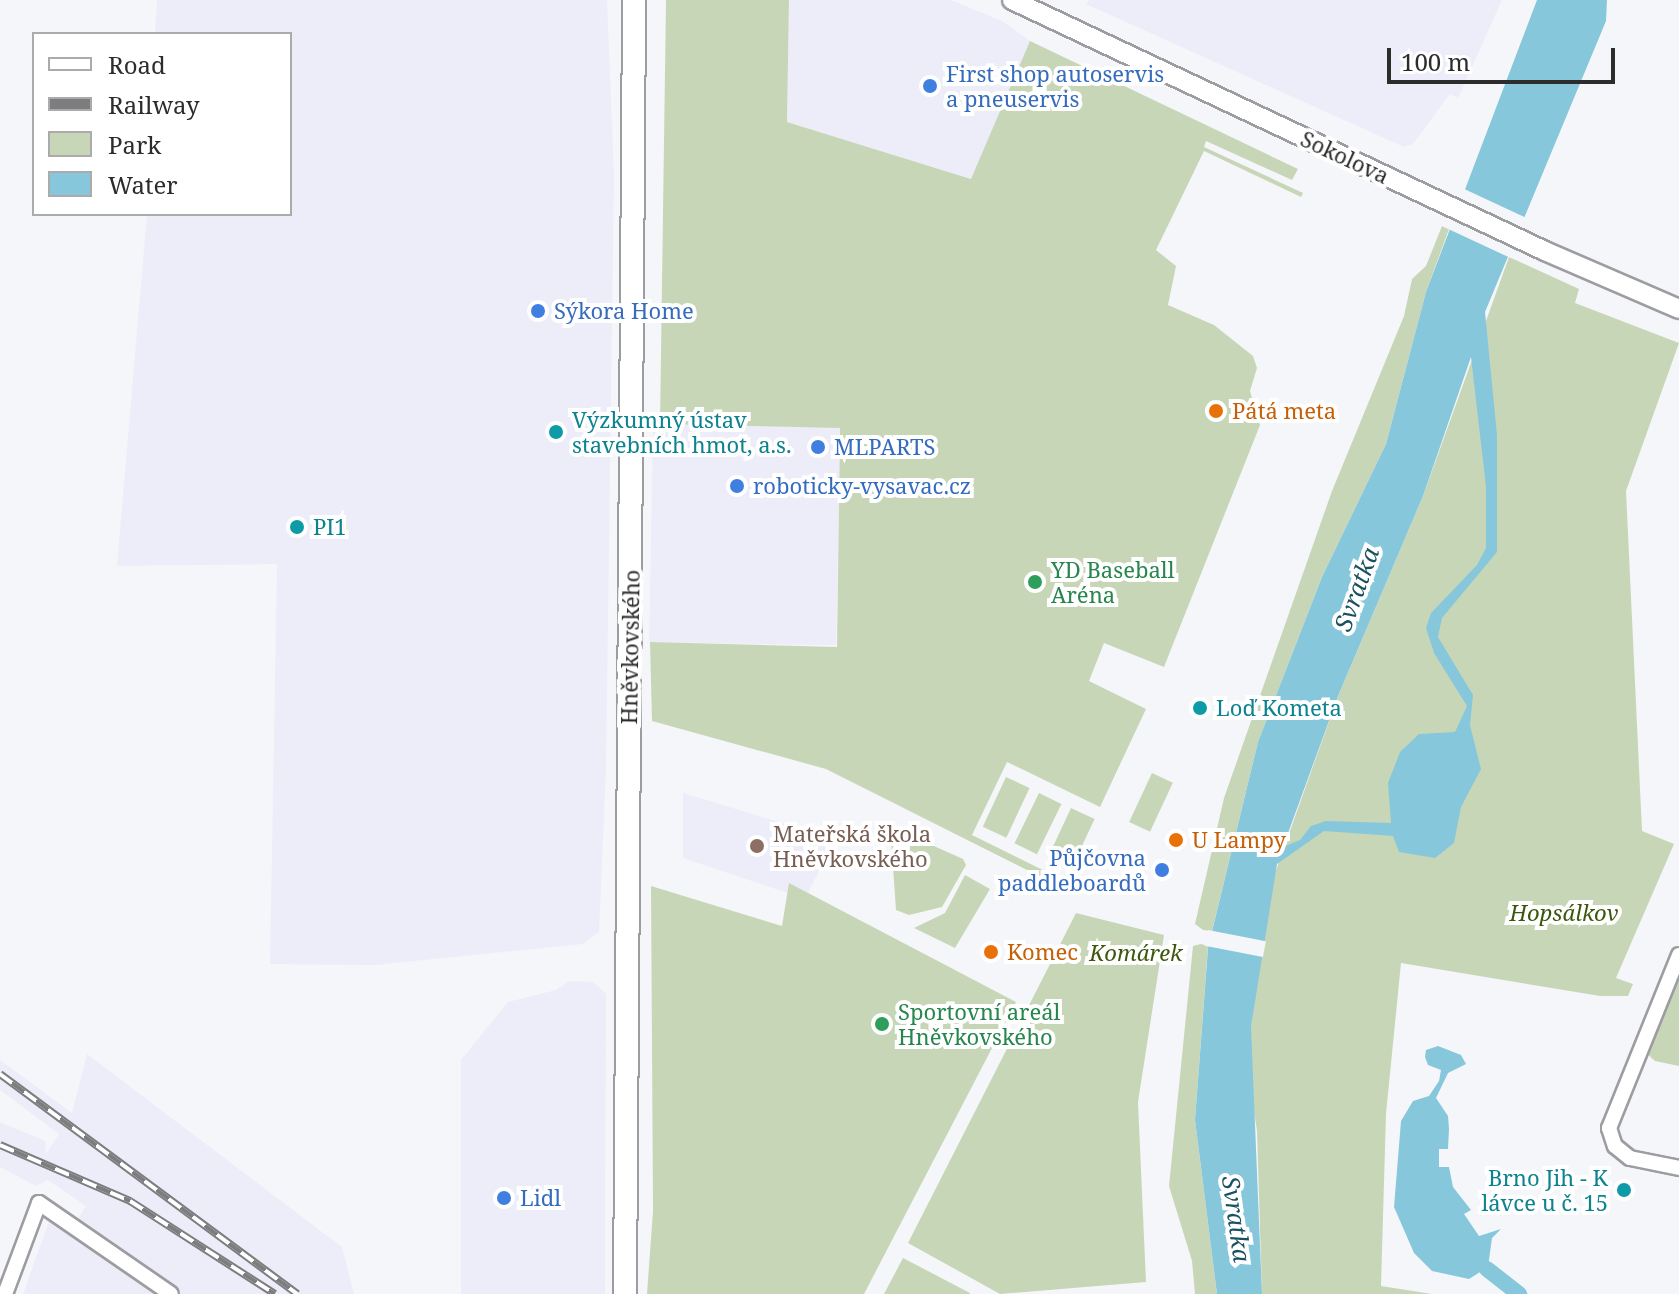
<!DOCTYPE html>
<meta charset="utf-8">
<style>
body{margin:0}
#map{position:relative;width:1679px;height:1294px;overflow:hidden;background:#f5f6fa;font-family:"Noto Serif",serif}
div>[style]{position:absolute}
.built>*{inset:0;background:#ecedf9;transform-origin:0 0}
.green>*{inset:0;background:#c8d6b8;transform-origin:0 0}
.water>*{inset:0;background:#86c7dc}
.pier>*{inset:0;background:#f5f6fa;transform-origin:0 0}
.canal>*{height:16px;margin:-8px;padding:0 8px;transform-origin:8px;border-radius:8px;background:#86c7dc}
.roads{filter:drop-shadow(2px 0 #9d9da1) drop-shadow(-2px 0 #9d9da1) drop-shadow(0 2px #9d9da1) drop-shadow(0 -2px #9d9da1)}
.minor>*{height:14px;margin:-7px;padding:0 7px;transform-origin:7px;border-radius:7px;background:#fff}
.tertiary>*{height:18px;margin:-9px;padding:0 9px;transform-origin:9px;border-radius:9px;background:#fff}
.primary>*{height:22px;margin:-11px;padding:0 11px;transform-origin:11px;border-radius:11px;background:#fff}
.rail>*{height:8px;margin-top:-4px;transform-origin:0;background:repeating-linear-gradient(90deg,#fff 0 15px,#7d7d7f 0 30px);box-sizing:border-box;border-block:2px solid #7d7d7f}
.dots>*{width:22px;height:22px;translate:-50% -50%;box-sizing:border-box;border:4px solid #fff;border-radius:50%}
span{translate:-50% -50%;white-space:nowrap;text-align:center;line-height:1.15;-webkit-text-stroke:8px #fff;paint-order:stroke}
.shop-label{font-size:22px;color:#366cbe}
.left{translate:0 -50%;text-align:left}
.right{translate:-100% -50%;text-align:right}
.street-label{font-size:22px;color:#2c2c2d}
.food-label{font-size:22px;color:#c56008}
.culture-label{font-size:22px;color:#0d838f}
.leisure-label{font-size:22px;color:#27864d}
.education-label{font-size:22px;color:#785e54}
.park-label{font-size:22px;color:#3d580e;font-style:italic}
.water-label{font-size:24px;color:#1a5160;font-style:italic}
.legend{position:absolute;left:32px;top:32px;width:260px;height:184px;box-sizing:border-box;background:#fff;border:2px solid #ababab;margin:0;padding:10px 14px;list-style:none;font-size:24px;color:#2c2c2d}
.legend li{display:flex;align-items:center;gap:16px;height:40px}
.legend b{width:40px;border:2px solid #ababab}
.scale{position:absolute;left:1387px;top:48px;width:228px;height:36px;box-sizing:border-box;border:4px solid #2c2c2d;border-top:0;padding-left:10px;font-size:24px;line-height:28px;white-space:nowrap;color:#2c2c2d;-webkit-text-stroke:6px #fff;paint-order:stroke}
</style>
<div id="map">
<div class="built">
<i style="clip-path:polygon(157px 0,607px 0,614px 175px,606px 770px,599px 932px,583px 944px,375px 965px,270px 964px,277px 564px,117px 566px,147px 214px,290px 214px,290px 34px,155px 34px)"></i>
<i style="clip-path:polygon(789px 0,951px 0,1002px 21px,1030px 41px,972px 179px,787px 122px)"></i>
<i style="clip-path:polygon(1089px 0,1502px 0,1458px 98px,1450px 94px,1413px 144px,1404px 147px,1086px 4px)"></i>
<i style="left:653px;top:424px;width:187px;height:218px;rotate:1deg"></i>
<i style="clip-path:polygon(683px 793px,835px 839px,808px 893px,790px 884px,788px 893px,683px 858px)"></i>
<i style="clip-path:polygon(569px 981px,593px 982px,606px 994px,605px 1294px,461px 1294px,461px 1060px,508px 1002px,556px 990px)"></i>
<i style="clip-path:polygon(87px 1054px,342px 1247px,354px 1294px,23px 1294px,50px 1219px,69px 1233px,86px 1206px,48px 1180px,36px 1186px,0 1167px,0 1122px,45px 1141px,46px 1154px,59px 1134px,0 1090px,0 1060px,72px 1113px)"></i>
</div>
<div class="green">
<i style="clip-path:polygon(666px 0,789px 0,787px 122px,971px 179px,1030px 41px,1298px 169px,1292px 180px,1206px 141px,1204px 147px,1303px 193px,1301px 197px,1204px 151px,1156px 250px,1176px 266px,1168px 305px,1214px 325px,1253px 356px,1257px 368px,1250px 391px,1260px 425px,1164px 667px,1104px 643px,1089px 681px,1146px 709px,1100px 807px,1007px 762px,972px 835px,1071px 884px,1055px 884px,826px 769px,652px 721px,650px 642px,837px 647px,840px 428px,660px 424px)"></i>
<i style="clip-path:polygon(1442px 226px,1449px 229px,1426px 292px,1386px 444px,1322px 577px,1258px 742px,1212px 931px,1203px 930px,1195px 924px,1224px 798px,1332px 491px,1404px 316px,1412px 279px,1426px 266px)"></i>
<i style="clip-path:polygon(1509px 257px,1579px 289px,1575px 303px,1679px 343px,1626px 491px,1642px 831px,1674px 844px,1616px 978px,1633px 984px,1628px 996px,1600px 996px,1401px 963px,1386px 1114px,1381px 1286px,1432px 1294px,1262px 1294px,1257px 1131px,1250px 1084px,1251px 1027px,1270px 887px,1338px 696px,1423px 496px)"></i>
<i style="left:1152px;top:773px;width:23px;height:54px;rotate:25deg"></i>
<i style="left:1006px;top:777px;width:26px;height:55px;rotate:25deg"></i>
<i style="left:1039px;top:793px;width:25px;height:56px;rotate:26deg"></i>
<i style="left:1071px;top:808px;width:26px;height:55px;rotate:25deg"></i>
<i style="clip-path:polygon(898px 830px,963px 859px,966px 865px,942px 907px,909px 915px,896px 910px,891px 838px)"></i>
<i style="clip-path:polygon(965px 875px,990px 889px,955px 948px,914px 928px,945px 913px)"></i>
<i style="clip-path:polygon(789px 883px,1016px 1002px,864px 1294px,647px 1294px,653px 1211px,651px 886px,782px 926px)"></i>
<i style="clip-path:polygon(1076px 913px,1164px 935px,1138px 1102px,1146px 1282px,1000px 1294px,908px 1243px)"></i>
<i style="clip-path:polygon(1201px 944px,1208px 946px,1195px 1120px,1217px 1294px,1195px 1294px,1192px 1261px,1169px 1186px,1193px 946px)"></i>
<i style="clip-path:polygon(1679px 977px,1679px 1066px,1655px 1061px,1646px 1053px)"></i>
<i style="clip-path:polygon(903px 1258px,970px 1293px,970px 1294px,884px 1294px)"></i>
</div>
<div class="water">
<i style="clip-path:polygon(evenodd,1537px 0,1607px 0,1606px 21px,1485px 312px,1497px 435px,1497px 552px,1442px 618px,1438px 637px,1473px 695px,1470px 725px,1481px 769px,1461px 807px,1454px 843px,1435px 858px,1399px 852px,1393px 836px,1324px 831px,1277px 864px,1251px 1027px,1262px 1294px,1217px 1294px,1195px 1120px,1208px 948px,1258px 742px,1322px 577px,1386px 444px,1426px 292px,1537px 0,1471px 357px,1486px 487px,1486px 548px,1477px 565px,1431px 613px,1426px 628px,1434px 653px,1467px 706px,1455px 732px,1419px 734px,1400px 752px,1388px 783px,1391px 823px,1326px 821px,1311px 826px,1300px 840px,1283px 847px,1338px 696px,1423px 496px,1471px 357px)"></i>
<i style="clip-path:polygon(1438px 1046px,1461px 1055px,1466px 1064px,1448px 1073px,1436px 1098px,1448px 1116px,1449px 1129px,1448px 1149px,1439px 1149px,1439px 1167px,1449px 1167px,1453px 1187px,1471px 1210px,1464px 1214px,1479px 1236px,1501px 1229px,1492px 1238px,1488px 1267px,1469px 1279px,1432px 1271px,1414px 1253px,1394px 1207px,1401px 1121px,1413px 1101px,1429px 1096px,1439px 1081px,1441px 1070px,1428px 1065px,1425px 1057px,1426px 1050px)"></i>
</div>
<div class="pier">
<i style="left:1460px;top:187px;width:76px;height:43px;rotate:25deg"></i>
<i style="left:1208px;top:930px;width:59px;height:16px;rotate:11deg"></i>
</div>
<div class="canal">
<i style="left:1487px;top:1269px;width:41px;rotate:38deg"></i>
</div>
<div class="roads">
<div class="minor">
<i style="left:1679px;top:955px;width:187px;rotate:112deg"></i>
<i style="left:1609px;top:1128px;width:19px;rotate:72deg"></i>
<i style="left:1615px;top:1146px;width:19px;rotate:39deg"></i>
<i style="left:1630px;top:1158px;width:50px;rotate:11.5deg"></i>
<i style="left:5px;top:1294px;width:97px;rotate:-69.5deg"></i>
<i style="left:39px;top:1203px;width:160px;rotate:34.6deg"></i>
</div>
<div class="tertiary">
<i style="left:1012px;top:0;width:589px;rotate:25.22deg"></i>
<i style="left:1545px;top:251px;width:146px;rotate:23.4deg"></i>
</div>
<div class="primary">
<i style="left:625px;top:1294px;width:1294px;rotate:-89.6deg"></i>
</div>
</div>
<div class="rail">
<i style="left:0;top:1074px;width:370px;rotate:36.5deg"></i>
<i style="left:0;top:1145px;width:142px;rotate:23.3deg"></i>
<i style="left:130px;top:1201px;width:172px;rotate:32.7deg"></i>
</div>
<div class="dots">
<i style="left:930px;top:86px;background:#3f7fe0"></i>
<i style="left:538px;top:311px;background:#3f7fe0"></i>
<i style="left:1216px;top:411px;background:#e8710a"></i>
<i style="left:556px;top:432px;background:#0f9aa8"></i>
<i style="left:818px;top:447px;background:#3f7fe0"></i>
<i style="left:737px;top:486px;background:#3f7fe0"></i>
<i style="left:297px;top:527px;background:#0f9aa8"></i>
<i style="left:1035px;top:582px;background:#2e9e5b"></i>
<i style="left:1200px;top:708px;background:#0f9aa8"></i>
<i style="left:1176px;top:840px;background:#e8710a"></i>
<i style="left:757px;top:846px;background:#8d6e63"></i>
<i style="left:1162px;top:870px;background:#3f7fe0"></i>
<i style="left:991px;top:952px;background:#e8710a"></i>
<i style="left:882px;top:1024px;background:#2e9e5b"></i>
<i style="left:1624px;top:1190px;background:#0f9aa8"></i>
<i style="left:504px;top:1198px;background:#3f7fe0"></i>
</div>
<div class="shop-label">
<span class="left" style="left:946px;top:86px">First shop autoservis<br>a pneuservis</span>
<span class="left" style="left:554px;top:311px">Sýkora Home</span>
<span class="left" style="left:834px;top:447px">MLPARTS</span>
<span class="left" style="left:753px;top:486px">roboticky-vysavac.cz</span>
<span class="right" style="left:1146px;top:870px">Půjčovna<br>paddleboardů</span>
<span class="left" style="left:520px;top:1198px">Lidl</span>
</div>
<div class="street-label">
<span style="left:1345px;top:157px;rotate:25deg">Sokolova</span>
<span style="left:630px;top:647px;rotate:-89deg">Hněvkovského</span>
</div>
<div class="food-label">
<span class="left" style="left:1232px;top:411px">Pátá meta</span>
<span class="left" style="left:1192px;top:840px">U Lampy</span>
<span class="left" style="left:1007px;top:952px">Komec</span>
</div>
<div class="culture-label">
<span class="left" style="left:572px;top:432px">Výzkumný ústav<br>stavebních hmot, a.s.</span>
<span class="left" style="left:313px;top:527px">PI1</span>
<span class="left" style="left:1216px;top:708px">Loď Kometa</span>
<span class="right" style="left:1608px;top:1190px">Brno Jih - K<br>lávce u č. 15</span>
</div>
<div class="leisure-label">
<span class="left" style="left:1051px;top:582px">YD Baseball<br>Aréna</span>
<span class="left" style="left:898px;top:1024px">Sportovní areál<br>Hněvkovského</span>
</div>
<div class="education-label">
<span class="left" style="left:773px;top:846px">Mateřská škola<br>Hněvkovského</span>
</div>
<div class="park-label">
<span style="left:1564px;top:913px">Hopsálkov</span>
<span style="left:1136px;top:953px">Komárek</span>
</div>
<div class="water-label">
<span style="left:1356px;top:589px;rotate:-70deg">Svratka</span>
<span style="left:1237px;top:1219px;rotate:82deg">Svratka</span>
</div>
<ul class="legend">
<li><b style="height:10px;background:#fff"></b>Road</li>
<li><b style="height:10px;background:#7d7d7f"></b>Railway</li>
<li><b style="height:22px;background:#c8d6b8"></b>Park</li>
<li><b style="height:22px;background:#86c7dc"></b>Water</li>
</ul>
<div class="scale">100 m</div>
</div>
